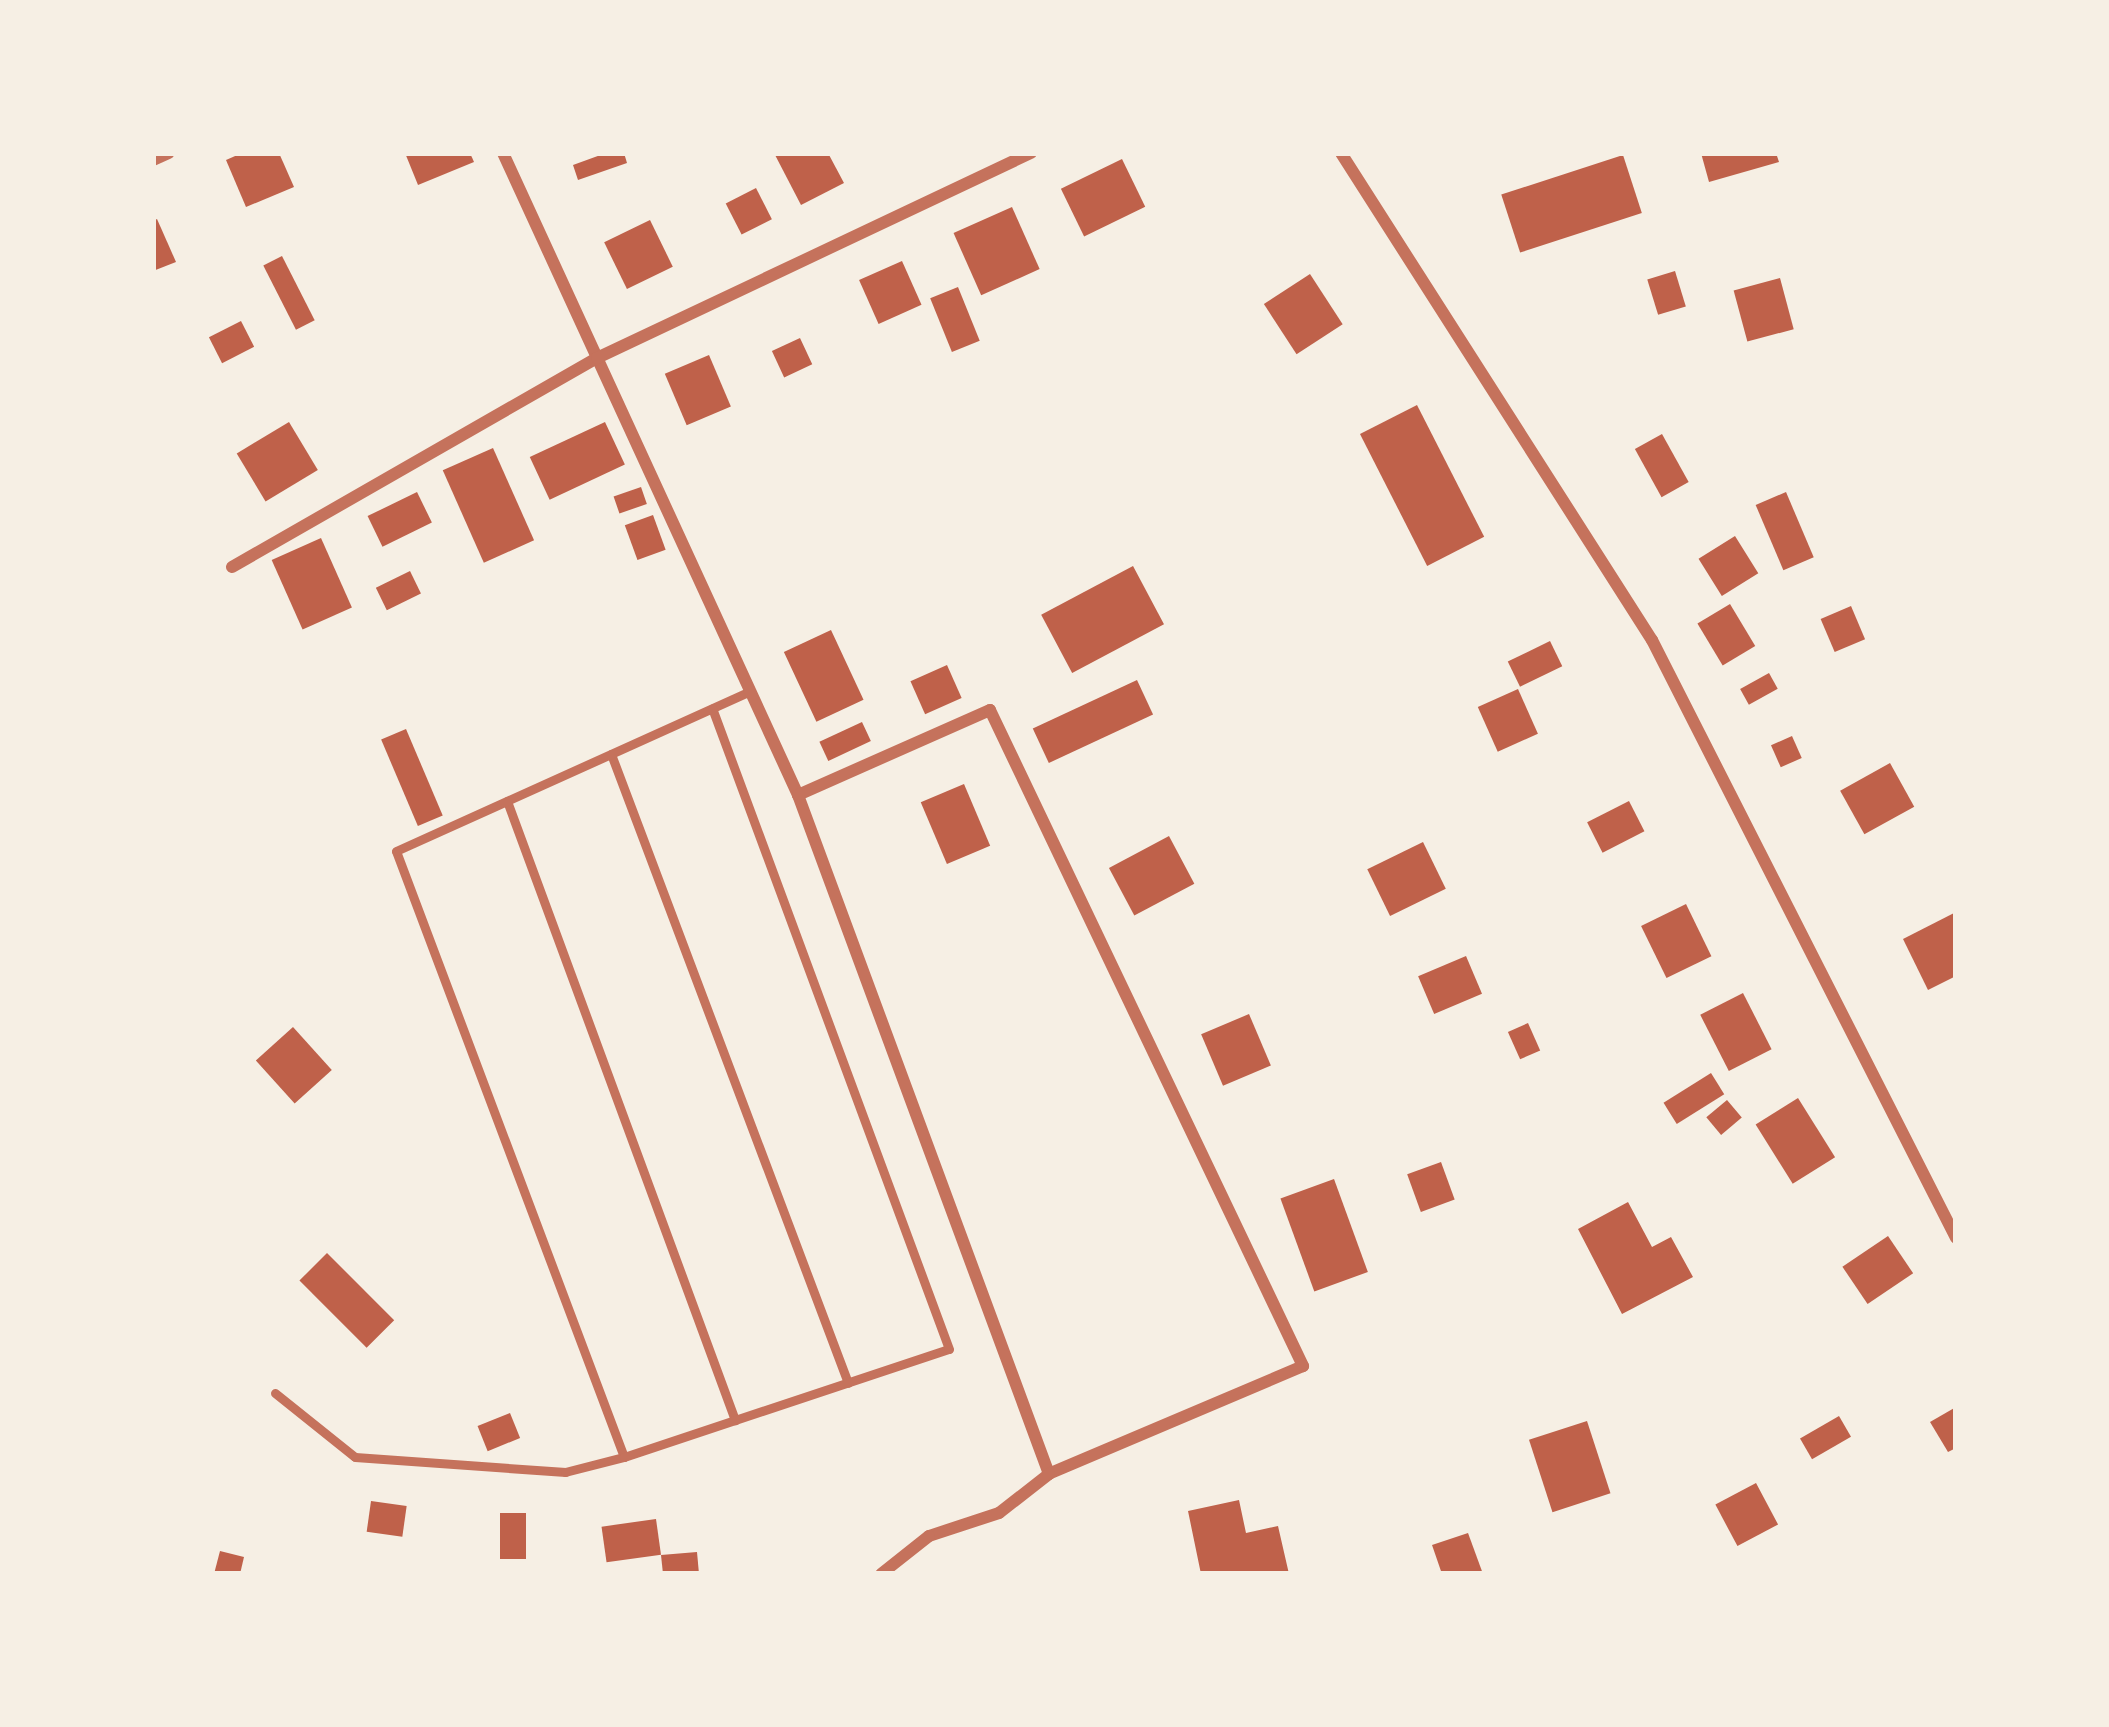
<!DOCTYPE html>
<style>
body{margin:0}
#map{position:relative;width:2109px;height:1727px;overflow:hidden;background:#f6efe4;font-family:"Open Sans",sans-serif}
div>[style]{position:absolute}
.building>*{inset:0;background:#bf614a;transform-origin:0 0}
.service>*{height:9px;margin:-4.5px;padding:0 4.5px;transform-origin:4.5px;border-radius:4.5px;background:#c5725c}
.minor>*{height:12px;margin:-6px;padding:0 6px;transform-origin:6px;border-radius:6px;background:#c5725c}
span{translate:-50% -50%;white-space:nowrap;text-align:center;line-height:1.15;-webkit-text-stroke:9px #f6efe4;paint-order:stroke}
.frame{position:absolute;inset:0;border:156px solid #f6efe4;pointer-events:none}
</style>
<div id="map">
<div class="building">
<i style="clip-path:polygon(242px 153px,279px 153px,294px 187px,246px 207px,226px 160px)"></i>
<i style="clip-path:polygon(405px 153px,470px 153px,474px 162px,418px 185px)"></i>
<i style="clip-path:polygon(606px 153px,624px 153px,627px 163px,578px 180px,573px 165px)"></i>
<i style="clip-path:polygon(774px 153px,828px 153px,844px 183px,801px 205px)"></i>
<i style="clip-path:polygon(1701px 153px,1776px 153px,1779px 162px,1709px 182px)"></i>
<i style="left:1623px;top:155px;width:61px;height:128px;rotate:72deg"></i>
<i style="left:1122px;top:159px;width:53px;height:68px;rotate:64deg"></i>
<i style="left:756px;top:188px;width:35px;height:34px;rotate:63deg"></i>
<i style="left:1012px;top:207px;width:68px;height:64px;rotate:66deg"></i>
<i style="clip-path:polygon(157px 219px,176px 262px,153px 271px,153px 221px)"></i>
<i style="left:650px;top:220px;width:52px;height:51px;rotate:64deg"></i>
<i style="left:282px;top:256px;width:72px;height:21px;rotate:63deg"></i>
<i style="left:902px;top:261px;width:48px;height:47px;rotate:66deg"></i>
<i style="left:1675px;top:271px;width:37px;height:29px;rotate:73deg"></i>
<i style="left:1310px;top:274px;width:60px;height:55px;rotate:57deg"></i>
<i style="left:1780px;top:278px;width:53px;height:48px;rotate:75deg"></i>
<i style="left:958px;top:287px;width:58px;height:30px;rotate:68deg"></i>
<i style="left:241px;top:321px;width:29px;height:36px;rotate:63deg"></i>
<i style="left:800px;top:338px;width:29px;height:31px;rotate:65deg"></i>
<i style="left:709px;top:355px;width:56px;height:48px;rotate:67deg"></i>
<i style="left:1417px;top:405px;width:148px;height:64px;rotate:63deg"></i>
<i style="left:289px;top:422px;width:56px;height:61px;rotate:59deg"></i>
<i style="left:605px;top:422px;width:47px;height:83px;rotate:65deg"></i>
<i style="left:1662px;top:434px;width:55px;height:31px;rotate:61deg"></i>
<i style="left:493px;top:448px;width:101px;height:55px;rotate:66deg"></i>
<i style="left:641px;top:487px;width:18px;height:29px;rotate:71deg"></i>
<i style="left:417px;top:492px;width:34px;height:55px;rotate:64deg"></i>
<i style="left:1786px;top:492px;width:71px;height:33px;rotate:67deg"></i>
<i style="left:653px;top:515px;width:37px;height:30px;rotate:70deg"></i>
<i style="left:1735px;top:536px;width:44px;height:43px;rotate:58deg"></i>
<i style="left:321px;top:538px;width:76px;height:54px;rotate:66deg"></i>
<i style="left:1133px;top:566px;width:66px;height:104px;rotate:62deg"></i>
<i style="left:410px;top:571px;width:25px;height:38px;rotate:64deg"></i>
<i style="left:1730px;top:604px;width:49px;height:38px;rotate:59deg"></i>
<i style="left:1851px;top:606px;width:36px;height:33px;rotate:67deg"></i>
<i style="left:831px;top:630px;width:77px;height:52px;rotate:65deg"></i>
<i style="left:1550px;top:641px;width:28px;height:47px;rotate:64deg"></i>
<i style="left:947px;top:665px;width:36px;height:40px;rotate:66deg"></i>
<i style="left:1769px;top:673px;width:18px;height:33px;rotate:61deg"></i>
<i style="left:1137px;top:680px;width:38px;height:115px;rotate:65deg"></i>
<i style="left:1518px;top:689px;width:49px;height:44px;rotate:66deg"></i>
<i style="left:862px;top:722px;width:21px;height:47px;rotate:65deg"></i>
<i style="left:406px;top:729px;width:94px;height:27px;rotate:67deg"></i>
<i style="left:1792px;top:736px;width:24px;height:23px;rotate:66deg"></i>
<i style="left:1890px;top:763px;width:50px;height:57px;rotate:61deg"></i>
<i style="left:964px;top:784px;width:67px;height:47px;rotate:67deg"></i>
<i style="left:1629px;top:801px;width:34px;height:47px;rotate:63deg"></i>
<i style="left:1169px;top:836px;width:54px;height:68px;rotate:62deg"></i>
<i style="left:1423px;top:842px;width:52px;height:62px;rotate:64deg"></i>
<i style="left:1686px;top:904px;width:58px;height:50px;rotate:64deg"></i>
<i style="clip-path:polygon(1956px 912px,1956px 976px,1928px 990px,1903px 939px)"></i>
<i style="left:1466px;top:956px;width:41px;height:52px;rotate:67deg"></i>
<i style="left:1743px;top:993px;width:63px;height:48px;rotate:63deg"></i>
<i style="left:1249px;top:1014px;width:56px;height:52px;rotate:67deg"></i>
<i style="left:1528px;top:1023px;width:30px;height:22px;rotate:66deg"></i>
<i style="left:293px;top:1027px;width:58px;height:50px;rotate:48deg"></i>
<i style="left:1711px;top:1073px;width:25px;height:56px;rotate:58deg"></i>
<i style="left:1798px;top:1098px;width:70px;height:50px;rotate:58deg"></i>
<i style="left:1727px;top:1100px;width:23px;height:27px;rotate:50deg"></i>
<i style="left:1441px;top:1162px;width:40px;height:36px;rotate:70deg"></i>
<i style="left:1334px;top:1179px;width:99px;height:57px;rotate:70deg"></i>
<i style="clip-path:polygon(1628px 1202px,1652px 1247px,1671px 1237px,1693px 1277px,1622px 1314px,1578px 1229px)"></i>
<i style="left:1888px;top:1236px;width:45px;height:55px;rotate:56deg"></i>
<i style="left:327px;top:1253px;width:95px;height:39px;rotate:45deg"></i>
<i style="clip-path:polygon(1956px 1407px,1956px 1448px,1948px 1452px,1930px 1422px)"></i>
<i style="left:510px;top:1413px;width:27px;height:35px;rotate:68deg"></i>
<i style="left:1839px;top:1416px;width:24px;height:45px;rotate:60deg"></i>
<i style="left:1587px;top:1421px;width:76px;height:61px;rotate:72deg"></i>
<i style="left:1756px;top:1483px;width:47px;height:46px;rotate:62deg"></i>
<i style="clip-path:polygon(1239px 1500px,1246px 1533px,1278px 1526px,1289px 1574px,1201px 1574px,1188px 1511px)"></i>
<i style="left:371px;top:1501px;width:36px;height:31px;rotate:8deg"></i>
<i style="left:500px;top:1513px;width:26px;height:46px"></i>
<i style="left:656px;top:1519px;width:36px;height:55px;rotate:82deg"></i>
<i style="clip-path:polygon(1468px 1533px,1483px 1574px,1442px 1574px,1432px 1545px)"></i>
<i style="clip-path:polygon(220px 1551px,244px 1557px,240px 1574px,214px 1574px)"></i>
<i style="clip-path:polygon(697px 1552px,699px 1574px,663px 1574px,661px 1555px)"></i>
</div>
<div class="service">
<i style="left:611px;top:754px;width:672px;rotate:69.35deg"></i>
<i style="left:507px;top:801px;width:660px;rotate:69.78deg"></i>
<i style="left:275px;top:1393px;width:102px;rotate:38.7deg"></i>
<i style="left:355px;top:1457px;width:211px;rotate:4.1deg"></i>
<i style="left:565px;top:1472px;width:61px;rotate:-14.3deg"></i>
<i style="left:624px;top:1457px;width:647px;rotate:-110.62deg"></i>
<i style="left:396px;top:851px;width:389px;rotate:-24.3deg"></i>
<i style="left:624px;top:1457px;width:342px;rotate:-18.4deg"></i>
<i style="left:949px;top:1349px;width:683px;rotate:-110.29deg"></i>
</div>
<div class="minor">
<i style="left:503px;top:153px;width:707px;rotate:65.32deg"></i>
<i style="left:798px;top:795px;width:724px;rotate:69.71deg"></i>
<i style="left:1341px;top:153px;width:578px;rotate:57.44deg"></i>
<i style="left:1652px;top:640px;width:671px;rotate:63.05deg"></i>
<i style="left:153px;top:160px;width:17px;rotate:-24deg"></i>
<i style="left:232px;top:567px;width:421px;rotate:-29.8deg"></i>
<i style="left:597px;top:358px;width:480px;rotate:-25.3deg"></i>
<i style="left:798px;top:795px;width:210px;rotate:-23.9deg"></i>
<i style="left:990px;top:710px;width:727px;rotate:64.49deg"></i>
<i style="left:1303px;top:1366px;width:276px;rotate:157deg"></i>
<i style="left:1049px;top:1474px;width:63px;rotate:142deg"></i>
<i style="left:999px;top:1513px;width:74px;rotate:161.8deg"></i>
<i style="left:929px;top:1536px;width:61px;rotate:141.6deg"></i>
</div>
<div class="frame"></div>
</div>
